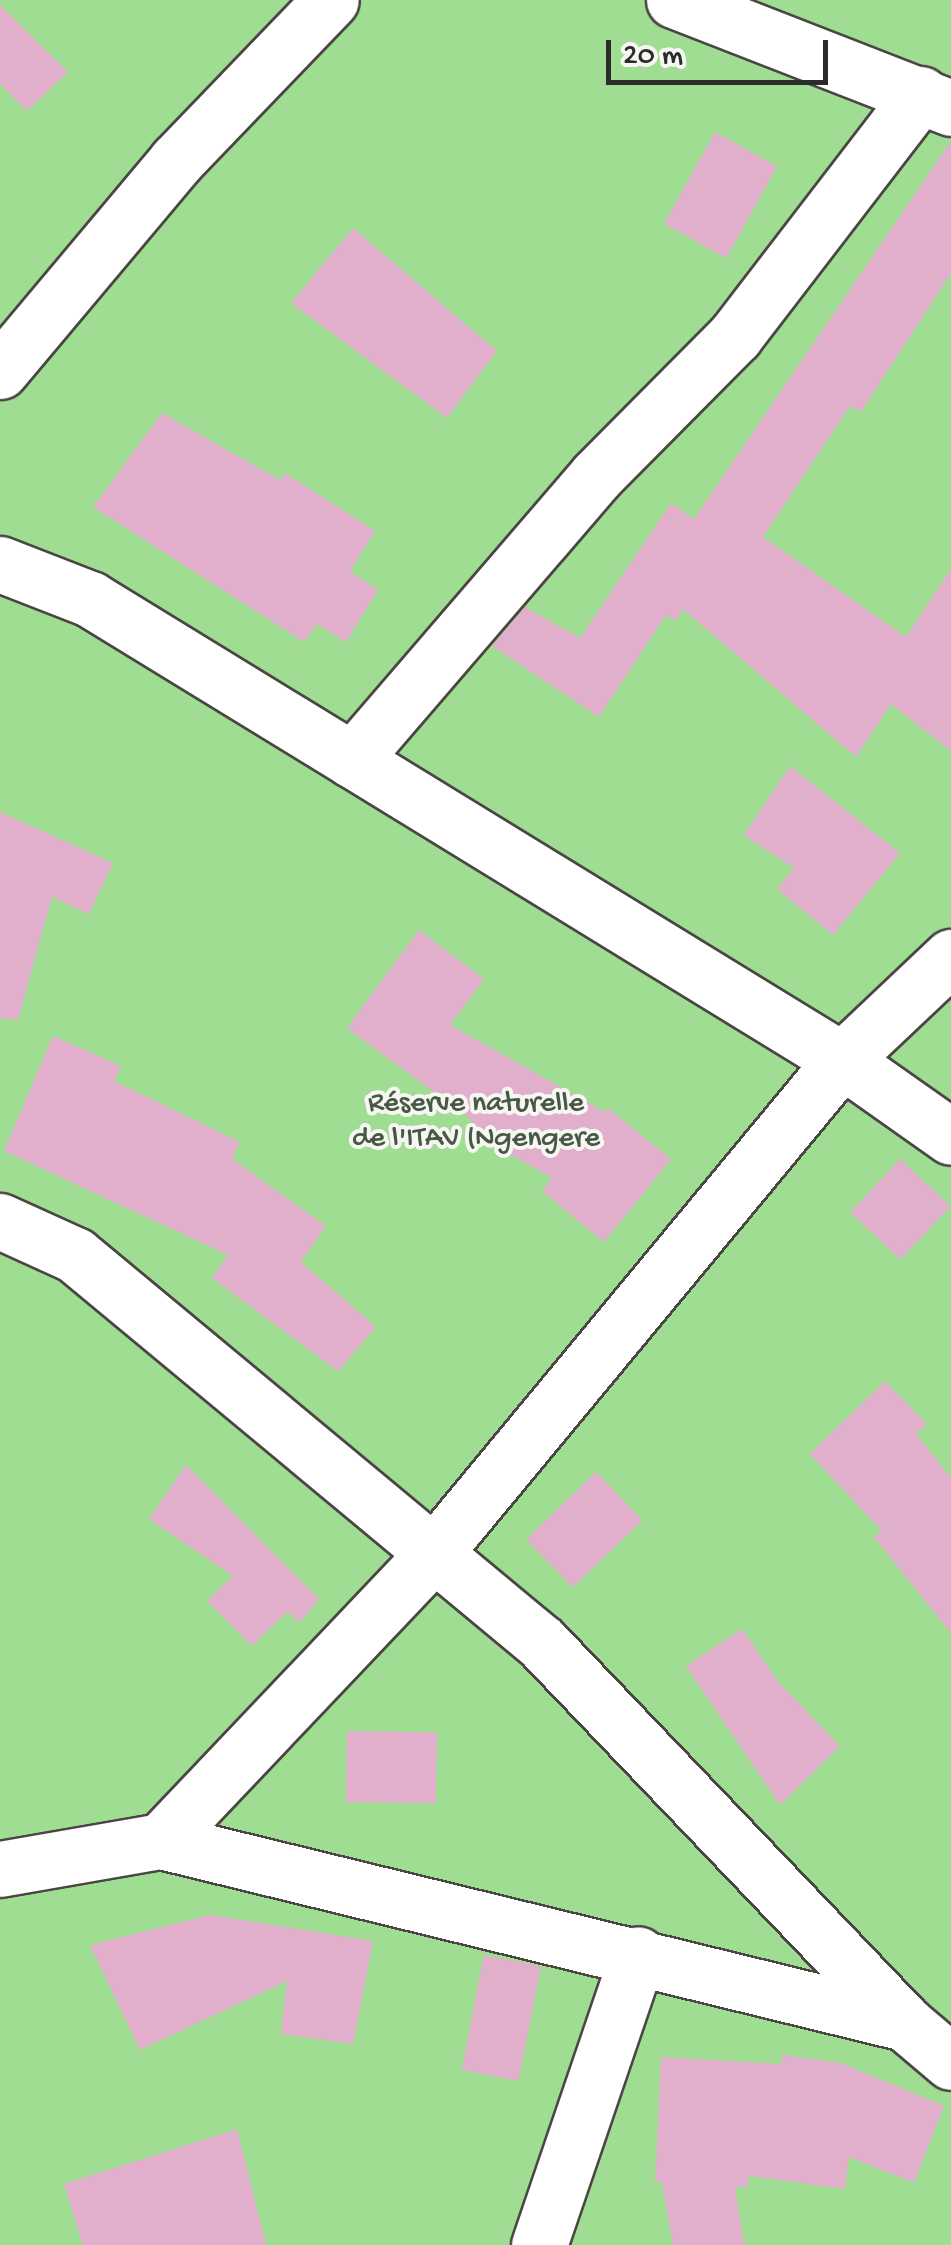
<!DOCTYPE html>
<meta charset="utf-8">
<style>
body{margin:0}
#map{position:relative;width:951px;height:2245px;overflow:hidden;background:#f5e2cc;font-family:"Gochi Hand",sans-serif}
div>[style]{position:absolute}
.green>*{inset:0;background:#9fdd92;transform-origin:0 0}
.building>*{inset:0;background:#e1aecb;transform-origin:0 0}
.roads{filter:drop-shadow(2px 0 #494643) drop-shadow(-2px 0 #494643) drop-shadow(0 2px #494643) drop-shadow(0 -2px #494643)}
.street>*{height:55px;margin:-27.5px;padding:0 27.5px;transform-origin:27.5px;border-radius:27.5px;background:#fff}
span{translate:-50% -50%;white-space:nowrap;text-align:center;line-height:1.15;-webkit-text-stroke:8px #f6f6f2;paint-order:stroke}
.park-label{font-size:30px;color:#485845}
.scale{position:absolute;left:606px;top:40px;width:222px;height:45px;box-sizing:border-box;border:5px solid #2b2b2b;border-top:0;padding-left:12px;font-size:30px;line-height:35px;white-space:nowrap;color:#2b2b2b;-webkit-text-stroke:8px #f6f6f2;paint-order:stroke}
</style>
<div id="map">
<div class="green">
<i style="left:0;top:0;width:951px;height:2245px"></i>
</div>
<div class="building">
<i style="clip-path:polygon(0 5px,68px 72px,27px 111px,0 84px)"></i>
<i style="left:715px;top:132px;width:71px;height:105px;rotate:29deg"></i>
<i style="clip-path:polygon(951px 141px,951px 273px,861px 412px,850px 406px,763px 537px,906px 637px,951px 569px,951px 751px,891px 704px,856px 757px,683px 609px,675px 621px,666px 615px,599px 717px,492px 646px,525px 607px,580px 638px,671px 503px,694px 519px)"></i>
<i style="clip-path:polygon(353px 228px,497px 351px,447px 418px,291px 303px)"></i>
<i style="clip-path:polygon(162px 413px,280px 480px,285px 473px,375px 531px,350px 571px,378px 590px,346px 642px,317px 624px,304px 642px,93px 507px)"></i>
<i style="clip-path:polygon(790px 766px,900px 853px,833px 935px,777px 889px,794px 868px,744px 835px)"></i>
<i style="clip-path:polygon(0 812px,113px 863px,89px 914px,52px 897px,18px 1020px,0 1018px)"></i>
<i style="clip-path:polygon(419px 930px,484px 979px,450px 1025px,605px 1112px,608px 1108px,671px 1159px,604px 1242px,542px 1191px,552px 1178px,468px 1130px,473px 1121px,347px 1028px)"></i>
<i style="clip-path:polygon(53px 1036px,121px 1066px,114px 1081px,240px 1142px,232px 1159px,326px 1226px,301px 1262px,376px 1327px,338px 1371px,212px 1278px,228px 1255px,4px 1151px)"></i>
<i style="left:900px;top:1159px;width:69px;height:73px;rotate:43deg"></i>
<i style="clip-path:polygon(885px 1381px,927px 1424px,916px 1434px,951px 1478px,951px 1633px,874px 1537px,882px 1531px,810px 1454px)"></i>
<i style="clip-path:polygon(186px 1465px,319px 1599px,300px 1622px,287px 1612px,252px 1646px,207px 1601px,233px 1576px,149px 1519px)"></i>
<i style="left:596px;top:1472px;width:67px;height:97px;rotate:46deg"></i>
<i style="clip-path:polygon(742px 1629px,779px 1683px,840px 1746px,780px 1805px,686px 1666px)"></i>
<i style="left:347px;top:1731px;width:90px;height:71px;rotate:1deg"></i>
<i style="clip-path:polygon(210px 1915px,373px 1941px,353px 2044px,281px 2034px,287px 1981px,140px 2050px,90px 1945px)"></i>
<i style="left:484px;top:1955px;width:58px;height:117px;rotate:11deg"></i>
<i style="clip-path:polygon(782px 2055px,841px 2063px,944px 2106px,914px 2183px,849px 2157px,845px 2189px,749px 2176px,748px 2187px,735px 2187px,744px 2245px,673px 2245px,662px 2182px,655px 2182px,661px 2057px,781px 2064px)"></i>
<i style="clip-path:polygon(237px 2129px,266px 2245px,83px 2245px,64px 2184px)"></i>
</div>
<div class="roads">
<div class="street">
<i style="left:674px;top:0;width:297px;rotate:21.3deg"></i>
<i style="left:0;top:371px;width:274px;rotate:-50deg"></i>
<i style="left:176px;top:161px;width:223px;rotate:-46.1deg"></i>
<i style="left:0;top:564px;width:97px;rotate:21.3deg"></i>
<i style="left:90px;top:599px;width:882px;rotate:31.51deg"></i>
<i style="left:842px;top:1060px;width:133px;rotate:35.2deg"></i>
<i style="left:352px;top:760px;width:376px;rotate:-49.3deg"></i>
<i style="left:597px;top:475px;width:196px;rotate:-45.2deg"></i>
<i style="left:735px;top:336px;width:305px;rotate:-52.5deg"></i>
<i style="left:0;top:1221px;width:82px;rotate:24.4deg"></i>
<i style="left:75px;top:1255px;width:607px;rotate:39.72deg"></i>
<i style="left:542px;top:1643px;width:526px;rotate:46.31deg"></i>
<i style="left:905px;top:2023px;width:60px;rotate:40.3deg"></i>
<i style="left:161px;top:1841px;width:395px;rotate:-46.5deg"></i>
<i style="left:433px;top:1554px;width:641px;rotate:-50.38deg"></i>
<i style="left:842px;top:1060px;width:150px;rotate:-43.4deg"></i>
<i style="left:0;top:1869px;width:163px;rotate:-9.9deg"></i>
<i style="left:161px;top:1841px;width:766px;rotate:13.75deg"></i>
<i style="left:539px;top:2245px;width:307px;rotate:-71.2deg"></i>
</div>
</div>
<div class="park-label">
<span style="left:476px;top:1122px">Réserve naturelle<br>de l'ITAV (Ngengere</span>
</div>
<div class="scale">20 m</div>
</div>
